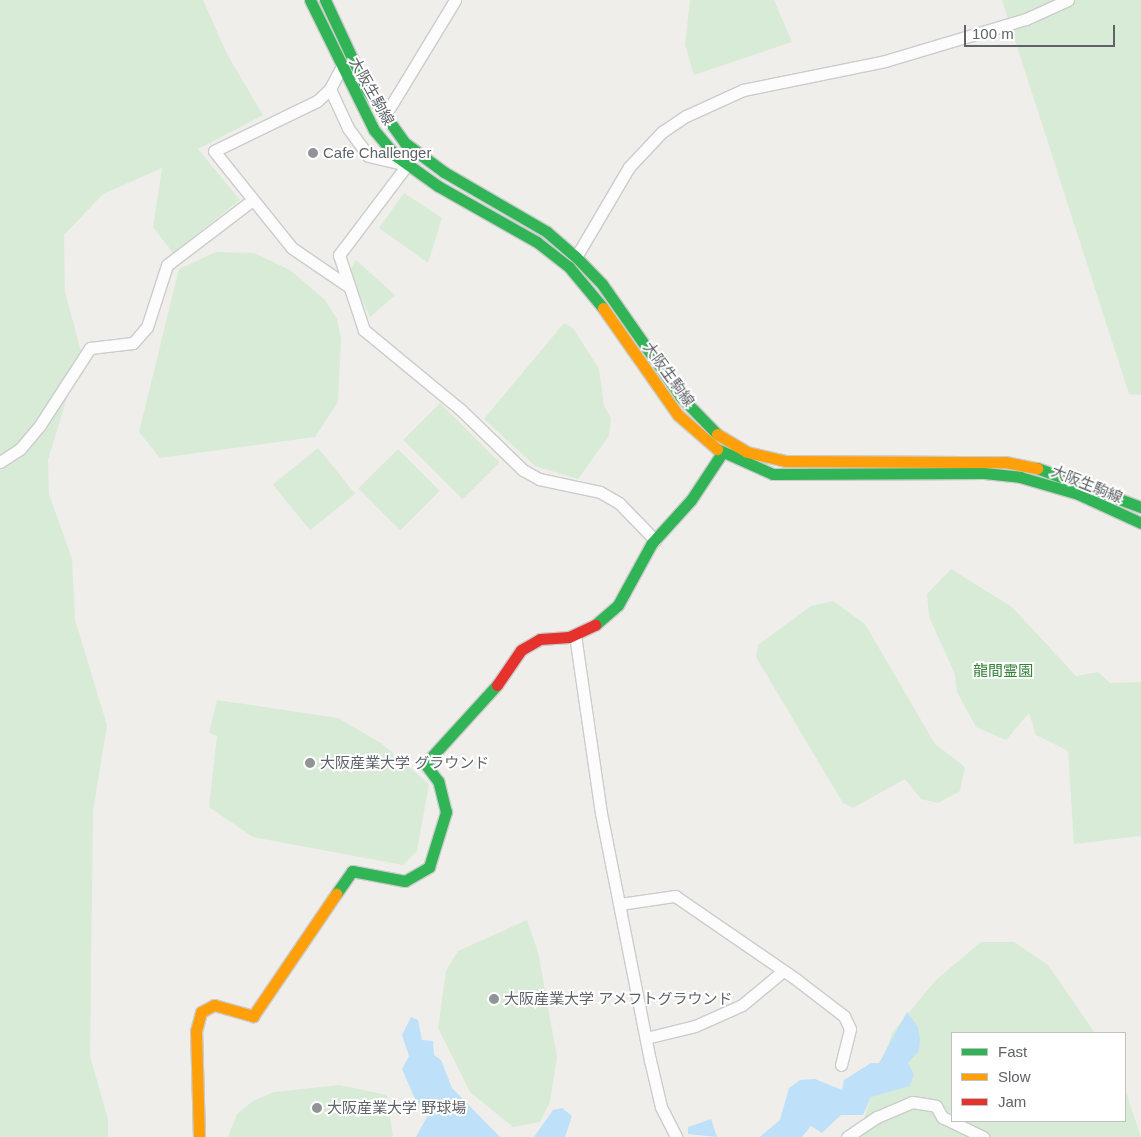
<!DOCTYPE html>
<meta charset="utf-8">
<style>
body{margin:0}
#map{position:relative;width:1141px;height:1137px;overflow:hidden;background:#efeeea;font-family:Arial,"Noto Sans JP",sans-serif}
div>[style]{position:absolute}
.green>*{inset:0;background:#d8ebd6;transform-origin:0 0}
.water>*{inset:0;background:#bfe0f9}
.roads{filter:drop-shadow(1px 0 #cbcccc) drop-shadow(-1px 0 #cbcccc) drop-shadow(0 1px #cbcccc) drop-shadow(0 -1px #cbcccc)}
.street>*{height:11px;margin:-5.5px;padding:0 5.5px;transform-origin:5.5px;border-radius:5.5px;background:#fdfcfc}
.fast>*{height:11px;margin:-5.5px;padding:0 5.5px;transform-origin:5.5px;border-radius:5.5px;background:#30b455}
.slow>*{height:11px;margin:-5.5px;padding:0 5.5px;transform-origin:5.5px;border-radius:5.5px;background:#ff9f0a}
.jam>*{height:11px;margin:-5.5px;padding:0 5.5px;transform-origin:5.5px;border-radius:5.5px;background:#e5322d}
.dots>*{width:14px;height:14px;translate:-50% -50%;box-sizing:border-box;border:2px solid #fff;border-radius:50%}
span{translate:-50% -50%;white-space:nowrap;text-align:center;line-height:1.15;-webkit-text-stroke:4px #fff;paint-order:stroke}
.street-label{font-size:15px;color:#5f6368}
.poi-label{font-size:15px;color:#5f6368}
.left{translate:0 -50%;text-align:left}
.park-label{font-size:15px;color:#348238}
.legend{position:absolute;left:951px;top:1032px;width:175px;height:90px;box-sizing:border-box;background:#fff;border:1px solid #bfc1c3;margin:0;padding:6px 9px;list-style:none;font-size:15px;color:#5f6368}
.legend li{display:flex;align-items:center;gap:10px;height:25px}
.legend b{width:25px;border:1px solid #bfc1c3}
.scale{position:absolute;left:964px;top:25px;width:151px;height:22px;box-sizing:border-box;border:2px solid #5f6368;border-top:0;padding-left:6px;font-size:15px;line-height:18px;white-space:nowrap;color:#5f6368;-webkit-text-stroke:4px #fff;paint-order:stroke}
</style>
<div id="map">
<div class="green">
<i style="clip-path:polygon(0 0,203px 0,227px 54px,263px 115px,198px 149px,240px 200px,173px 253px,153px 227px,162px 168px,103px 194px,64px 235px,65px 292px,81px 351px,48px 460px,49px 494px,72px 559px,75px 620px,107px 725px,93px 812px,90px 1056px,108px 1119px,108px 1137px,0 1137px)"></i>
<i style="clip-path:polygon(690px 0,774px 0,792px 42px,694px 75px,685px 45px)"></i>
<i style="clip-path:polygon(1002px 0,1141px 0,1141px 395px,1129px 394px)"></i>
<i style="clip-path:polygon(404px 193px,442px 218px,428px 263px,379px 228px)"></i>
<i style="clip-path:polygon(216px 252px,254px 253px,290px 270px,325px 300px,337px 319px,341px 339px,338px 402px,315px 437px,160px 458px,139px 432px,179px 269px)"></i>
<i style="clip-path:polygon(356px 260px,395px 295px,370px 317px,348px 273px)"></i>
<i style="clip-path:polygon(564px 323px,573px 328px,599px 369px,604px 406px,611px 418px,609px 436px,578px 479px,535px 466px,484px 419px)"></i>
<i style="left:440px;top:403px;width:84px;height:52px;rotate:45deg"></i>
<i style="left:318px;top:448px;width:59px;height:58px;rotate:51deg"></i>
<i style="left:398px;top:449px;width:59px;height:56px;rotate:45deg"></i>
<i style="clip-path:polygon(951px 569px,1012px 607px,1076px 676px,1098px 672px,1110px 683px,1141px 682px,1141px 836px,1074px 844px,1068px 751px,1036px 735px,1029px 713px,1006px 740px,976px 727px,957px 692px,955px 674px,929px 617px,927px 594px)"></i>
<i style="clip-path:polygon(833px 601px,865px 624px,935px 744px,965px 767px,960px 791px,938px 803px,921px 799px,905px 779px,853px 808px,843px 803px,756px 657px,758px 645px,811px 606px)"></i>
<i style="clip-path:polygon(217px 700px,338px 718px,381px 743px,429px 784px,417px 851px,403px 865px,253px 837px,209px 807px,217px 736px,209px 733px)"></i>
<i style="clip-path:polygon(527px 920px,538px 952px,557px 1057px,550px 1102px,540px 1122px,513px 1127px,470px 1092px,438px 1028px,446px 971px,458px 951px)"></i>
<i style="clip-path:polygon(981px 942px,1014px 942px,1048px 965px,1095px 1033px,952px 1033px,952px 1121px,1125px 1121px,1125px 1089px,1141px 1137px,858px 1137px,892px 1033px,936px 980px)"></i>
<i style="clip-path:polygon(339px 1085px,387px 1095px,393px 1137px,228px 1137px,237px 1114px,253px 1101px,274px 1092px)"></i>
</div>
<div class="water">
<i style="clip-path:polygon(907px 1012px,918px 1027px,920px 1039px,919px 1051px,908px 1063px,914px 1074px,910px 1086px,871px 1097px,863px 1115px,841px 1115px,822px 1133px,811px 1126px,802px 1137px,760px 1137px,780px 1120px,789px 1088px,800px 1080px,815px 1079px,842px 1090px,844px 1080px,871px 1063px,879px 1063px)"></i>
<i style="clip-path:polygon(411px 1017px,418px 1020px,422px 1040px,433px 1041px,434px 1055px,441px 1060px,452px 1088px,500px 1137px,416px 1137px,429px 1113px,415px 1099px,402px 1069px,409px 1056px,402px 1035px)"></i>
<i style="clip-path:polygon(562px 1108px,572px 1116px,565px 1137px,534px 1137px,553px 1110px)"></i>
<i style="clip-path:polygon(711px 1119px,717px 1137px,688px 1134px,688px 1127px)"></i>
</div>
<div class="roads">
<div class="street">
<i style="left:341px;top:68px;width:24px;rotate:118deg"></i>
<i style="left:330px;top:89px;width:18px;rotate:137deg"></i>
<i style="left:317px;top:101px;width:114px;rotate:154.1deg"></i>
<i style="left:214px;top:151px;width:124px;rotate:51.2deg"></i>
<i style="left:292px;top:248px;width:68px;rotate:34.2deg"></i>
<i style="left:330px;top:89px;width:43px;rotate:65.2deg"></i>
<i style="left:348px;top:128px;width:34px;rotate:54deg"></i>
<i style="left:368px;top:156px;width:40px;rotate:13deg"></i>
<i style="left:407px;top:165px;width:113px;rotate:127.1deg"></i>
<i style="left:339px;top:255px;width:79px;rotate:71.6deg"></i>
<i style="left:364px;top:330px;width:124px;rotate:39.5deg"></i>
<i style="left:460px;top:409px;width:88px;rotate:44.1deg"></i>
<i style="left:523px;top:470px;width:18px;rotate:29deg"></i>
<i style="left:539px;top:479px;width:62px;rotate:12deg"></i>
<i style="left:600px;top:492px;width:22px;rotate:30deg"></i>
<i style="left:619px;top:503px;width:52px;rotate:45.8deg"></i>
<i style="left:384px;top:117px;width:137px;rotate:-58.7deg"></i>
<i style="left:576px;top:257px;width:104px;rotate:-59.5deg"></i>
<i style="left:629px;top:167px;width:48px;rotate:-46.7deg"></i>
<i style="left:662px;top:132px;width:29px;rotate:-34deg"></i>
<i style="left:686px;top:116px;width:63px;rotate:-24.5deg"></i>
<i style="left:743px;top:90px;width:145px;rotate:-11.5deg"></i>
<i style="left:885px;top:61px;width:147px;rotate:-16.6deg"></i>
<i style="left:1026px;top:19px;width:46px;rotate:-24.3deg"></i>
<i style="left:0;top:462px;width:24px;rotate:-33deg"></i>
<i style="left:20px;top:449px;width:31px;rotate:-50deg"></i>
<i style="left:40px;top:425px;width:92px;rotate:-57deg"></i>
<i style="left:90px;top:348px;width:43px;rotate:-6.6deg"></i>
<i style="left:133px;top:343px;width:21px;rotate:-49deg"></i>
<i style="left:147px;top:327px;width:65px;rotate:-72.1deg"></i>
<i style="left:167px;top:265px;width:106px;rotate:-37.3deg"></i>
<i style="left:575px;top:635px;width:180px;rotate:81.7deg"></i>
<i style="left:601px;top:813px;width:252px;rotate:78.8deg"></i>
<i style="left:650px;top:1060px;width:48px;rotate:76.8deg"></i>
<i style="left:661px;top:1107px;width:34px;rotate:63deg"></i>
<i style="left:620px;top:904px;width:56px;rotate:-8.3deg"></i>
<i style="left:675px;top:896px;width:148px;rotate:34.5deg"></i>
<i style="left:797px;top:980px;width:59px;rotate:37.5deg"></i>
<i style="left:844px;top:1016px;width:14px;rotate:65deg"></i>
<i style="left:850px;top:1029px;width:37px;rotate:104deg"></i>
<i style="left:646px;top:1038px;width:50px;rotate:-13.8deg"></i>
<i style="left:695px;top:1026px;width:51px;rotate:-24.1deg"></i>
<i style="left:742px;top:1005px;width:53px;rotate:-39.7deg"></i>
<i style="left:847px;top:1137px;width:36px;rotate:-34deg"></i>
<i style="left:877px;top:1117px;width:38px;rotate:-23deg"></i>
<i style="left:912px;top:1102px;width:24px;rotate:9deg"></i>
<i style="left:936px;top:1106px;width:13px;rotate:61deg"></i>
<i style="left:942px;top:1117px;width:46px;rotate:26deg"></i>
</div>
<div class="fast">
<i style="left:310px;top:0;width:145px;rotate:63.8deg"></i>
<i style="left:374px;top:130px;width:34px;rotate:50deg"></i>
<i style="left:396px;top:156px;width:52px;rotate:35.5deg"></i>
<i style="left:438px;top:186px;width:114px;rotate:29.5deg"></i>
<i style="left:537px;top:242px;width:41px;rotate:38deg"></i>
<i style="left:569px;top:267px;width:53px;rotate:50.3deg"></i>
<i style="left:325px;top:0;width:99px;rotate:65deg"></i>
<i style="left:367px;top:90px;width:65px;rotate:54.4deg"></i>
<i style="left:405px;top:143px;width:49px;rotate:36.6deg"></i>
<i style="left:444px;top:172px;width:119px;rotate:30.2deg"></i>
<i style="left:547px;top:232px;width:38px;rotate:41deg"></i>
<i style="left:576px;top:257px;width:37px;rotate:46deg"></i>
<i style="left:602px;top:284px;width:138px;rotate:55deg"></i>
<i style="left:681px;top:397px;width:52px;rotate:45.8deg"></i>
<i style="left:717px;top:449px;width:61px;rotate:24.1deg"></i>
<i style="left:773px;top:474px;width:211px;rotate:-0.3deg"></i>
<i style="left:984px;top:473px;width:36px;rotate:6deg"></i>
<i style="left:1020px;top:477px;width:60px;rotate:16.3deg"></i>
<i style="left:1078px;top:494px;width:69px;rotate:24.7deg"></i>
<i style="left:1037px;top:468px;width:111px;rotate:20.6deg"></i>
<i style="left:595px;top:625px;width:30px;rotate:-41deg"></i>
<i style="left:618px;top:605px;width:71px;rotate:-61.3deg"></i>
<i style="left:652px;top:543px;width:58px;rotate:-47.8deg"></i>
<i style="left:691px;top:500px;width:56px;rotate:-56.6deg"></i>
<i style="left:336px;top:894px;width:28px;rotate:-55deg"></i>
<i style="left:352px;top:871px;width:54px;rotate:10.7deg"></i>
<i style="left:405px;top:881px;width:28px;rotate:-30deg"></i>
<i style="left:429px;top:867px;width:58px;rotate:-72.8deg"></i>
<i style="left:446px;top:812px;width:32px;rotate:-104deg"></i>
<i style="left:438px;top:781px;width:21px;rotate:-127deg"></i>
<i style="left:425px;top:764px;width:107px;rotate:-47.7deg"></i>
</div>
<div class="slow">
<i style="left:603px;top:308px;width:131px;rotate:55deg"></i>
<i style="left:678px;top:415px;width:52px;rotate:41.1deg"></i>
<i style="left:717px;top:434px;width:35px;rotate:31deg"></i>
<i style="left:747px;top:452px;width:39px;rotate:13deg"></i>
<i style="left:785px;top:461px;width:220px;rotate:0.3deg"></i>
<i style="left:1005px;top:462px;width:33px;rotate:11deg"></i>
<i style="left:199px;top:1137px;width:106px;rotate:-91.6deg"></i>
<i style="left:196px;top:1031px;width:20px;rotate:-75deg"></i>
<i style="left:201px;top:1012px;width:15px;rotate:-28deg"></i>
<i style="left:214px;top:1005px;width:41px;rotate:15.8deg"></i>
<i style="left:253px;top:1016px;width:148px;rotate:-55.8deg"></i>
</div>
<div class="jam">
<i style="left:497px;top:685px;width:42px;rotate:-55.6deg"></i>
<i style="left:521px;top:650px;width:22px;rotate:-30deg"></i>
<i style="left:540px;top:639px;width:29px;rotate:-4deg"></i>
<i style="left:569px;top:637px;width:29px;rotate:-25deg"></i>
</div>
</div>
<div class="dots">
<i style="left:313px;top:153px;background:#919496"></i>
<i style="left:310px;top:763px;background:#919496"></i>
<i style="left:494px;top:999px;background:#919496"></i>
<i style="left:317px;top:1108px;background:#919496"></i>
</div>
<div class="street-label">
<span style="left:372px;top:91px;rotate:61deg">大阪生駒線</span>
<span style="left:669px;top:374px;rotate:54deg">大阪生駒線</span>
<span style="left:1087px;top:484px;rotate:22deg">大阪生駒線</span>
</div>
<div class="poi-label">
<span class="left" style="left:323px;top:153px">Cafe Challenger</span>
<span class="left" style="left:320px;top:763px">大阪産業大学 グラウンド</span>
<span class="left" style="left:504px;top:999px">大阪産業大学 アメフトグラウンド</span>
<span class="left" style="left:327px;top:1108px">大阪産業大学 野球場</span>
</div>
<div class="park-label">
<span style="left:1003px;top:671px">龍間霊園</span>
</div>
<ul class="legend">
<li><b style="height:6px;background:#30b455"></b>Fast</li>
<li><b style="height:6px;background:#ff9f0a"></b>Slow</li>
<li><b style="height:6px;background:#e5322d"></b>Jam</li>
</ul>
<div class="scale">100 m</div>
</div>
